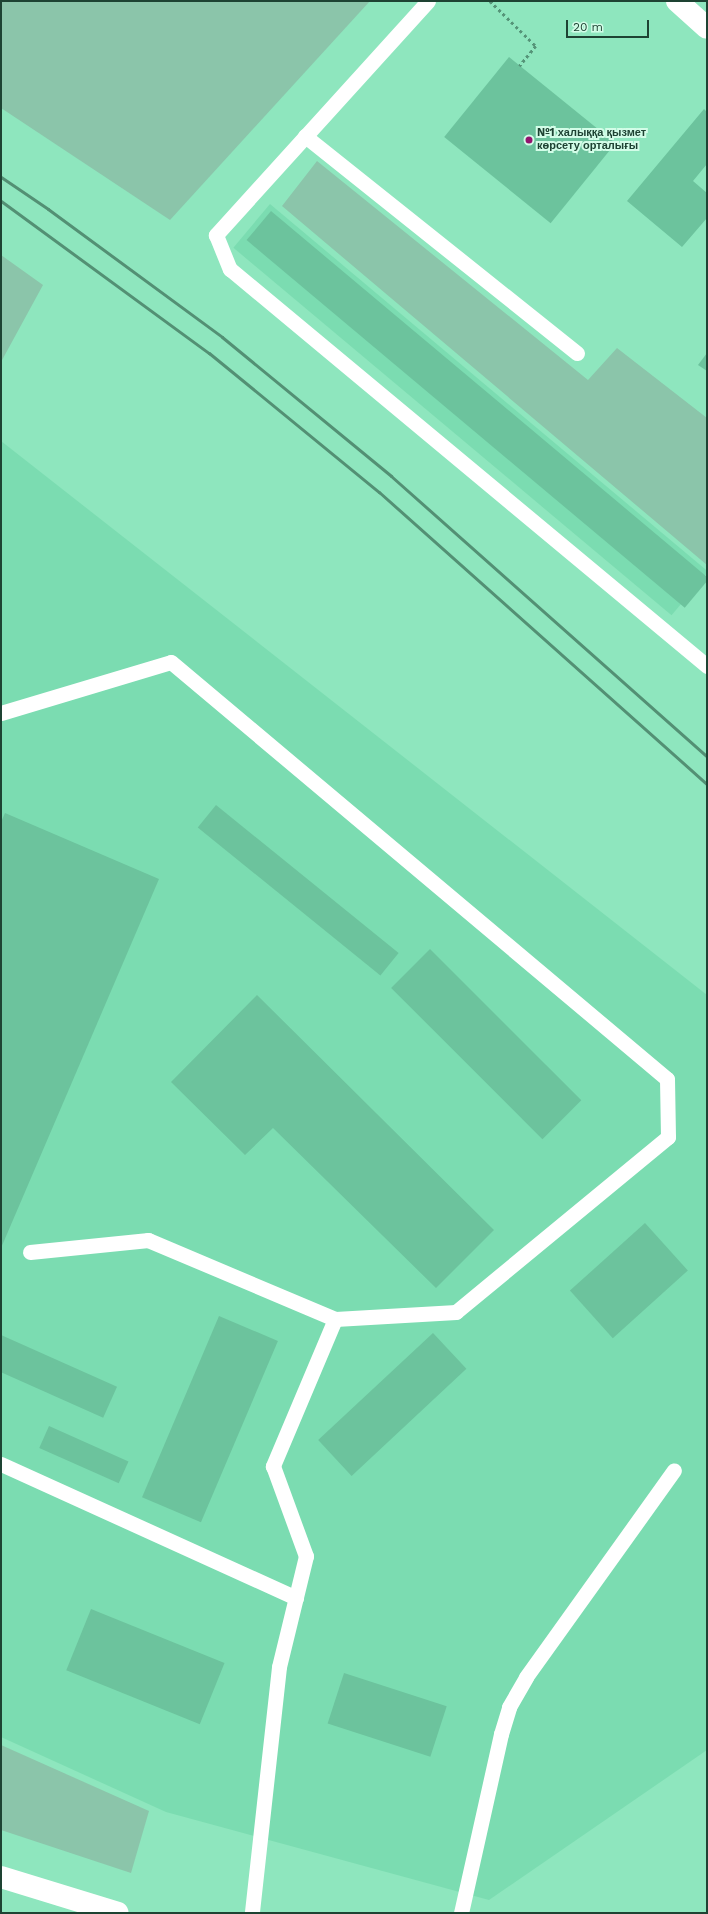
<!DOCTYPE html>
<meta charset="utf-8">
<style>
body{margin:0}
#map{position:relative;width:708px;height:1914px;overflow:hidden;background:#8ee6be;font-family:"Work Sans",sans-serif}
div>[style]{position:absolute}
.built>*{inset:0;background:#7bdcb1;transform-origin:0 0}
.green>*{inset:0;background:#8bc5aa}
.building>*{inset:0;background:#6cc39d;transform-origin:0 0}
.path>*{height:2.5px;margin-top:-1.25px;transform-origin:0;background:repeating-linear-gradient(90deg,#559478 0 3px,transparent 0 6px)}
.service>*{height:15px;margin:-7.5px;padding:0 7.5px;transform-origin:7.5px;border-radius:7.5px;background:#fff}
.secondary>*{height:22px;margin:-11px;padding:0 11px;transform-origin:11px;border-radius:11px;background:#fff}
.trunk>*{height:22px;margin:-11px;padding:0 11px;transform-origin:11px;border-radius:11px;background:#fff}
.rail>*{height:3px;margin:-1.5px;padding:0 1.5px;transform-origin:1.5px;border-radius:1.5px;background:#539074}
.dots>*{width:11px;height:11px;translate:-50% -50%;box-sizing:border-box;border:2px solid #d3fde8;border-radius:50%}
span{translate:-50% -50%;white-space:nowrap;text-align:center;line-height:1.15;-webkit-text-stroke:4px #d3fde8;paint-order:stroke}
.poi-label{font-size:11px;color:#1e4333;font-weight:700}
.left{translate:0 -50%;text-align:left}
.frame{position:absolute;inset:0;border:2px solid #1e4333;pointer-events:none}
.scale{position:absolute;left:566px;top:20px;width:83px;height:18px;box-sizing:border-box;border:2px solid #1e4333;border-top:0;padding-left:5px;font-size:12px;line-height:14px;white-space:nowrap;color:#1e4333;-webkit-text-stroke:3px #d3fde8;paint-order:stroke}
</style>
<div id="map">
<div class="built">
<i style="left:270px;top:204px;width:572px;height:57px;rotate:40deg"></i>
<i style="clip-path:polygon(1px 441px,707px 995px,707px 1750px,489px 1900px,166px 1812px,1px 1737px)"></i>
</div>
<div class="green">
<i style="clip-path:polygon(1px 1px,370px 1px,170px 220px,1px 108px)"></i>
<i style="clip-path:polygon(317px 161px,588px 380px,617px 348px,707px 418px,707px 565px,282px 206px)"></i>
<i style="clip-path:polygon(1px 255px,43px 285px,1px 362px)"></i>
<i style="clip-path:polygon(1px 1745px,149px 1811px,131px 1873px,1px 1830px)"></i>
</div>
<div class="building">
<i style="left:509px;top:57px;width:137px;height:103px;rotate:39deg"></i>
<i style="clip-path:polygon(704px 109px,707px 112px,707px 164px,693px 181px,707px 193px,707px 218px,682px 247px,627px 201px)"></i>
<i style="left:271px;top:211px;width:572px;height:38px;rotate:40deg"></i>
<i style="clip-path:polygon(707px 353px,707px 371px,698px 365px)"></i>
<i style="left:216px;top:805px;width:235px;height:29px;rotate:39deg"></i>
<i style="clip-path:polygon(5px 813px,159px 879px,1px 1248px,1px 822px)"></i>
<i style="left:430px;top:949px;width:214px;height:55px;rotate:45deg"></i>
<i style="clip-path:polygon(257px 995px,494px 1230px,436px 1288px,273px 1128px,245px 1155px,171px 1082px)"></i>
<i style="left:645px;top:1223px;width:64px;height:101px;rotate:48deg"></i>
<i style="left:219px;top:1316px;width:64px;height:197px;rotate:23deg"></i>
<i style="left:433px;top:1333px;width:49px;height:157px;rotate:47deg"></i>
<i style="left:1px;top:1335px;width:127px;height:34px;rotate:24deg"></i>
<i style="left:49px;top:1426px;width:87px;height:24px;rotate:24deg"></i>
<i style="left:91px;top:1609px;width:144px;height:66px;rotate:22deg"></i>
<i style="left:344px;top:1673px;width:108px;height:53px;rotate:18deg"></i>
</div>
<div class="path">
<i style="left:490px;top:1px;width:64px;rotate:44.4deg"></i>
<i style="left:536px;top:46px;width:26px;rotate:129deg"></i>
</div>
<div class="service">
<i style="left:428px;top:1px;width:316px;rotate:132.2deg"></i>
<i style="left:216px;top:235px;width:37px;rotate:68deg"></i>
<i style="left:230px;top:269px;width:621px;rotate:39.77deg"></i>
<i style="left:305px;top:136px;width:348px;rotate:38.6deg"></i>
<i style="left:1px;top:713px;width:177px;rotate:-16.7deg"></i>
<i style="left:171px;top:662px;width:648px;rotate:40.05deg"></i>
<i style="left:667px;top:1079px;width:58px;rotate:89deg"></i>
<i style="left:668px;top:1137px;width:275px;rotate:140.5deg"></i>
<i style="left:456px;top:1312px;width:121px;rotate:176.7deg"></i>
<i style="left:30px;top:1252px;width:119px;rotate:-5.8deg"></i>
<i style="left:148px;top:1240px;width:203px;rotate:22.9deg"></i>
<i style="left:335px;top:1319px;width:160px;rotate:112.9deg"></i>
<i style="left:273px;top:1466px;width:96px;rotate:69.9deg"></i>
<i style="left:306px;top:1556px;width:114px;rotate:103.7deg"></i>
<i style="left:279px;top:1667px;width:247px;rotate:96.3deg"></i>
<i style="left:1px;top:1464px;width:324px;rotate:24.4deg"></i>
<i style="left:461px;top:1913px;width:183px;rotate:-77.4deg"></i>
<i style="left:501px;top:1734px;width:28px;rotate:-73deg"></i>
<i style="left:509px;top:1707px;width:34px;rotate:-60deg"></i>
<i style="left:526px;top:1677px;width:254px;rotate:-54.4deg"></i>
</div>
<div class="secondary">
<i style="left:677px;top:1px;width:40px;rotate:42deg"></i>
</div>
<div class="trunk">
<i style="left:1px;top:1877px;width:122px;rotate:17.1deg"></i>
</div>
<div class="rail">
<i style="left:1px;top:177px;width:57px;rotate:34.2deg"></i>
<i style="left:48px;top:209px;width:216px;rotate:36.3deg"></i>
<i style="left:222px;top:337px;width:219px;rotate:39.4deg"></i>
<i style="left:391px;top:476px;width:423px;rotate:41.6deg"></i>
<i style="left:1px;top:201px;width:258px;rotate:36.2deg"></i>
<i style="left:209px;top:353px;width:220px;rotate:39.3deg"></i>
<i style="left:379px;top:492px;width:439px;rotate:41.7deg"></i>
</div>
<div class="dots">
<i style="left:529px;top:140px;background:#93146e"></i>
</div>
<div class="poi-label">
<span class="left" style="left:537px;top:140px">№1 халыққа қызмет<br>көрсету орталығы</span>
</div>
<div class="frame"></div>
<div class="scale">20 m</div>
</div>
